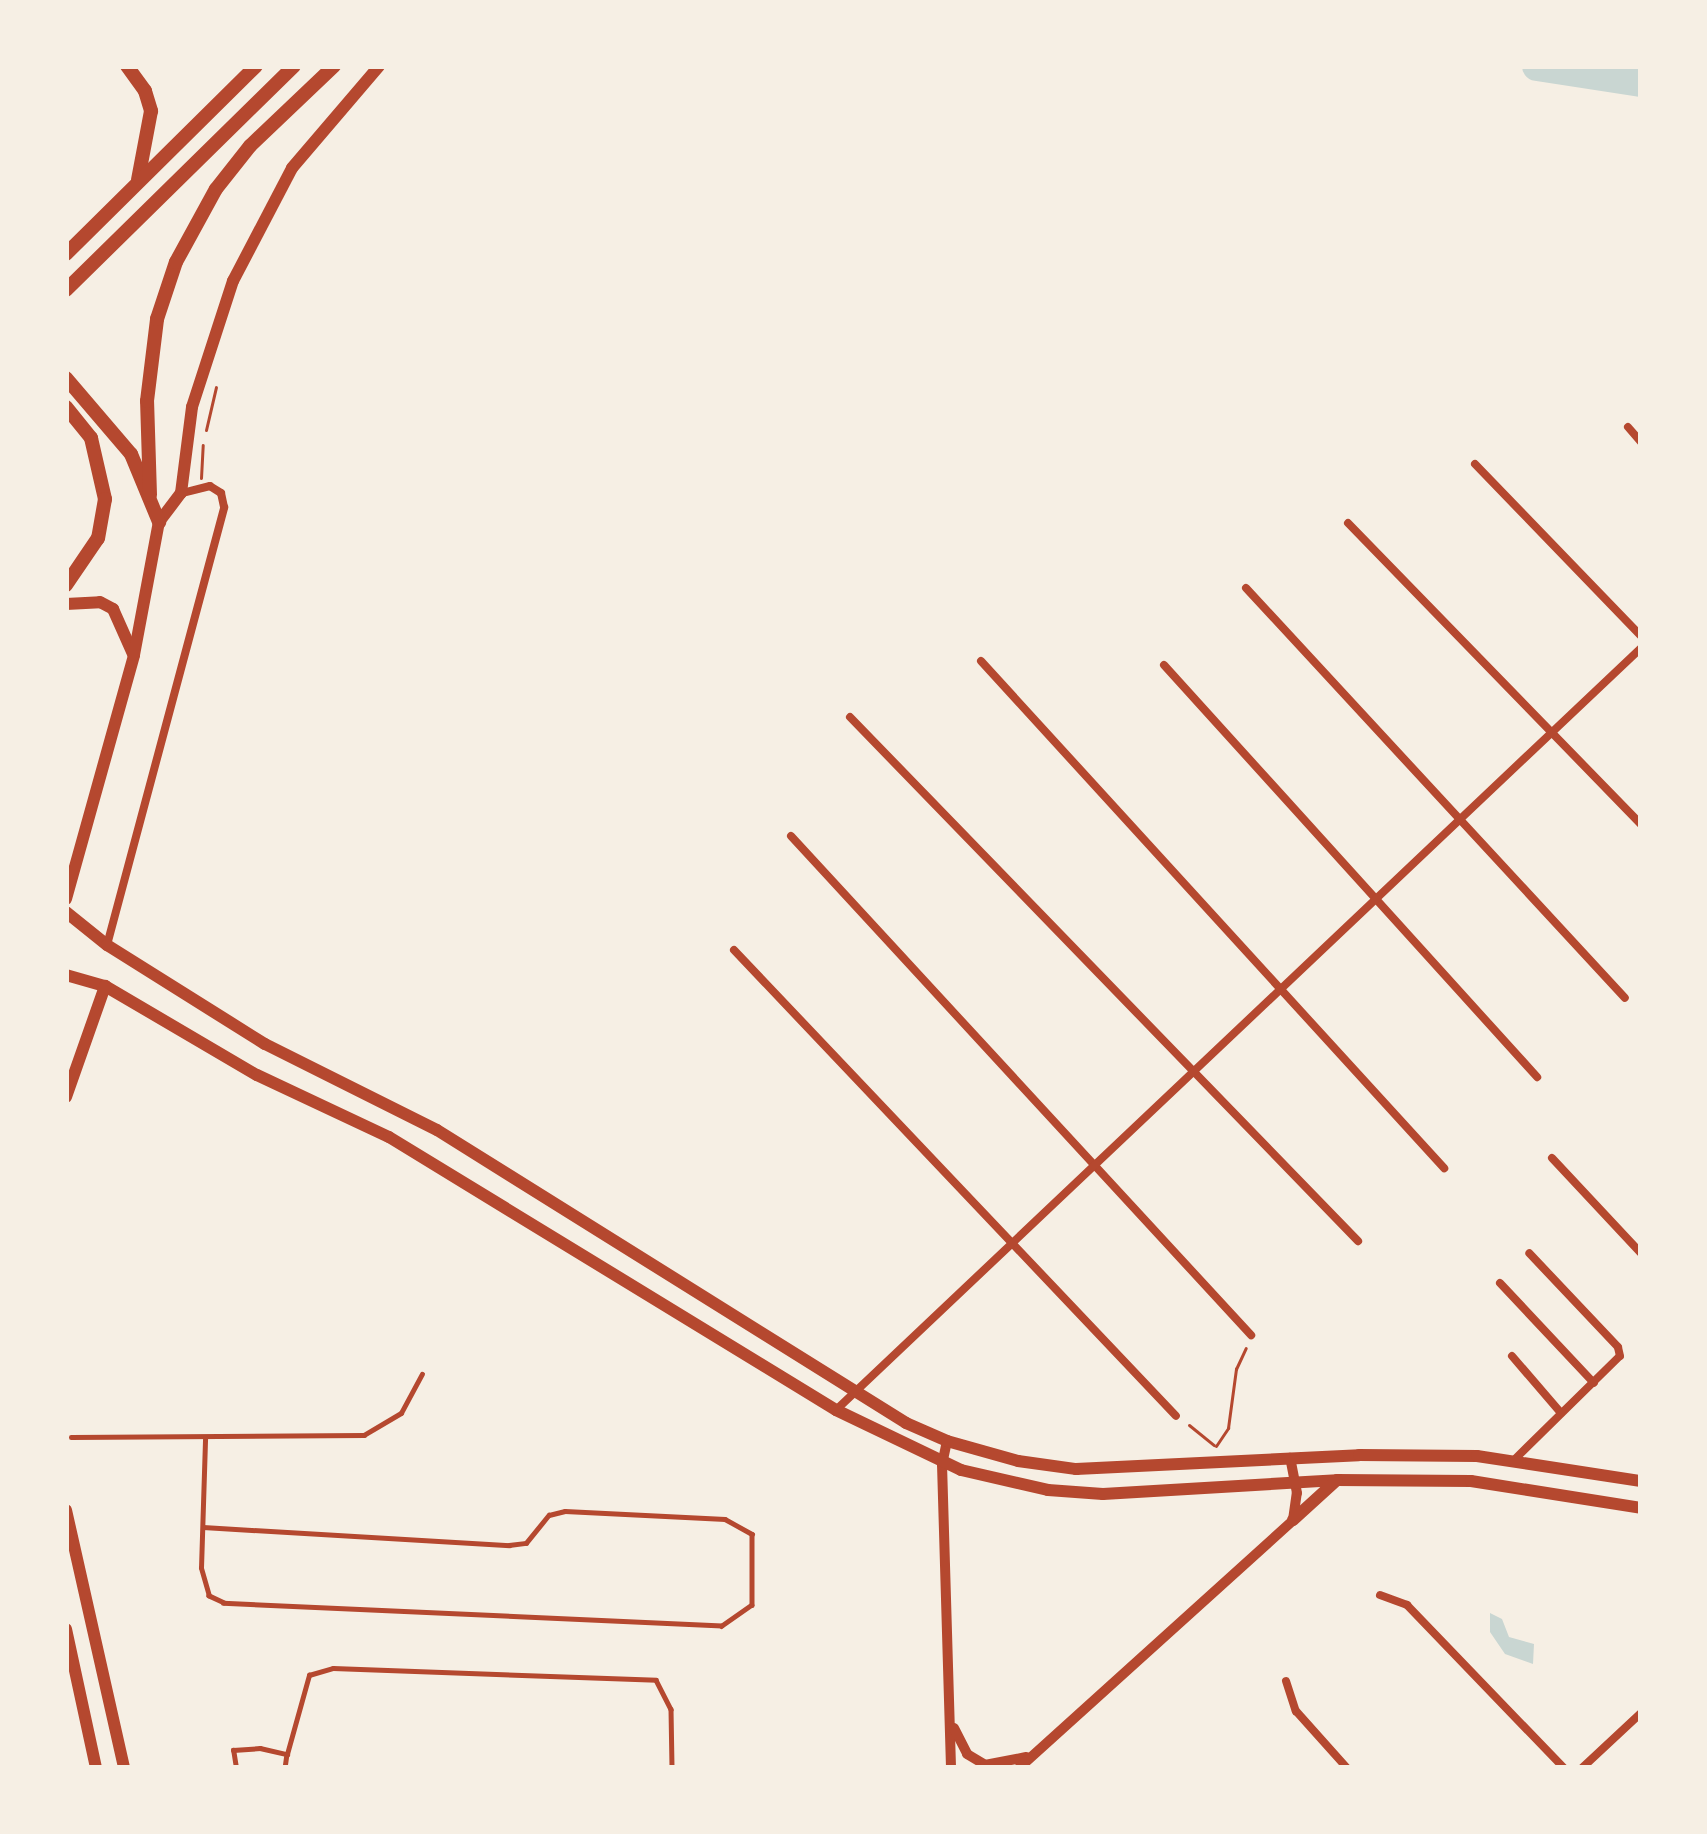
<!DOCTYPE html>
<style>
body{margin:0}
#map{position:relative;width:1707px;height:1834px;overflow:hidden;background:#f6efe4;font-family:Mulish,sans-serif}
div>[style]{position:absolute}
.water>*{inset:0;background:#c9d6d2}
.river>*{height:30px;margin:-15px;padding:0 15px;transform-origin:15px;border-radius:15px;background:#c9d6d2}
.path>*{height:3px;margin:-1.5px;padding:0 1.5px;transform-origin:1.5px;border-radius:1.5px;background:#b5482f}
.service>*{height:4.5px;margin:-2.25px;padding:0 2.25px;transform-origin:2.25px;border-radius:2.25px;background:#b5482f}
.minor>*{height:8px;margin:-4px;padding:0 4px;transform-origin:4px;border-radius:4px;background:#b5482f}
.secondary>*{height:10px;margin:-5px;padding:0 5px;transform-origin:5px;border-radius:5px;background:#b5482f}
.primary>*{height:12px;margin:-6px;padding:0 6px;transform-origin:6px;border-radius:6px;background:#b5482f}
.motorway>*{height:14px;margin:-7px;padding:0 7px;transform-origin:7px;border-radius:7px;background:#b5482f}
span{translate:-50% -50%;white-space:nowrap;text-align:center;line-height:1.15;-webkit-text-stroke:9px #f6efe4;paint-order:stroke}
.frame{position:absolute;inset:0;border:69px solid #f6efe4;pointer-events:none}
</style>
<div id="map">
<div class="water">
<i style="clip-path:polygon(1490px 1613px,1502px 1619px,1509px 1637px,1534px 1644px,1533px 1664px,1505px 1654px,1490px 1632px)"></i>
</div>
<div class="river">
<i style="left:1537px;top:66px;width:105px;rotate:8.7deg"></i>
</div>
<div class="path">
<i style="left:206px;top:430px;width:44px;rotate:-76.9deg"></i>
<i style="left:201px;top:478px;width:33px;rotate:-87deg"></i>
<i style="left:1189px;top:1425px;width:32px;rotate:39deg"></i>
<i style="left:1216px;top:1446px;width:22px;rotate:-56deg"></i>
<i style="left:1228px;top:1428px;width:60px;rotate:-82.3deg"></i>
<i style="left:1236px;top:1369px;width:23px;rotate:-65deg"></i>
</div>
<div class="service">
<i style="left:71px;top:1437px;width:293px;rotate:-0.4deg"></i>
<i style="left:364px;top:1435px;width:43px;rotate:-30.7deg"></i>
<i style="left:401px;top:1413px;width:44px;rotate:-61.7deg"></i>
<i style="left:203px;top:1527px;width:307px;rotate:3.4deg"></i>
<i style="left:509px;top:1545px;width:17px;rotate:-7deg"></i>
<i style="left:526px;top:1543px;width:36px;rotate:-51deg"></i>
<i style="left:549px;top:1515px;width:16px;rotate:-14deg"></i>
<i style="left:565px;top:1511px;width:160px;rotate:2.9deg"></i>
<i style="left:725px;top:1519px;width:31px;rotate:29deg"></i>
<i style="left:752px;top:1534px;width:71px;rotate:90deg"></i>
<i style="left:752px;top:1605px;width:37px;rotate:145deg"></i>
<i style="left:722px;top:1626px;width:499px;rotate:-177.4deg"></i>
<i style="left:224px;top:1603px;width:17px;rotate:-155deg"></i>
<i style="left:209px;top:1596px;width:29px;rotate:-106deg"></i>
<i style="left:201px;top:1568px;width:130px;rotate:-88.2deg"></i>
<i style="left:287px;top:1754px;width:82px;rotate:-74.4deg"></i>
<i style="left:309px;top:1675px;width:25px;rotate:-16deg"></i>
<i style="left:333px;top:1668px;width:323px;rotate:2.1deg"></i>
<i style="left:656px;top:1680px;width:33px;rotate:63deg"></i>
<i style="left:671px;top:1709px;width:59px;rotate:89deg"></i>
<i style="left:236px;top:1768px;width:18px;rotate:-99deg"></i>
<i style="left:233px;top:1750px;width:27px;rotate:-4deg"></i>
<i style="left:260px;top:1748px;width:28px;rotate:13deg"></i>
<i style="left:287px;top:1754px;width:14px;rotate:98deg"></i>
</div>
<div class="minor">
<i style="left:1628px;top:427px;width:20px;rotate:49deg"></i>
<i style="left:1475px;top:464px;width:239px;rotate:46deg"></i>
<i style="left:1348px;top:523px;width:420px;rotate:45.8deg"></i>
<i style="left:1246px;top:588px;width:558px;rotate:47.25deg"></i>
<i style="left:981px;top:661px;width:687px;rotate:47.6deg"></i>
<i style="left:1164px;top:665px;width:556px;rotate:47.84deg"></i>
<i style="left:850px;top:717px;width:730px;rotate:45.89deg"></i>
<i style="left:791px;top:836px;width:679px;rotate:47.33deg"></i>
<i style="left:107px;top:945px;width:453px;rotate:-75deg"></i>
<i style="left:224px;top:507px;width:14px;rotate:-102deg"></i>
<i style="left:221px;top:493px;width:13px;rotate:-148deg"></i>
<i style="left:210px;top:486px;width:29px;rotate:166deg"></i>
<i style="left:734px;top:950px;width:642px;rotate:46.51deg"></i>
<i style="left:1552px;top:1158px;width:130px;rotate:46.9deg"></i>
<i style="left:1500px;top:1283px;width:137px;rotate:46.8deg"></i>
<i style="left:1512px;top:1356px;width:75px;rotate:49.3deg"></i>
<i style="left:836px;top:1410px;width:1108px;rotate:-43.43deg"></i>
<i style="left:1514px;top:1460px;width:148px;rotate:-44.5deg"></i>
<i style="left:1620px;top:1356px;width:9px;rotate:-103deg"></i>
<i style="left:1618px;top:1347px;width:129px;rotate:-133.4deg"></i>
<i style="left:1380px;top:1595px;width:29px;rotate:20deg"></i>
<i style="left:1407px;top:1605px;width:226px;rotate:46.1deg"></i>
<i style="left:1286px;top:1681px;width:32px;rotate:72deg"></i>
<i style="left:1296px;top:1711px;width:76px;rotate:48.2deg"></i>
<i style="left:1582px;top:1768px;width:81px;rotate:-43deg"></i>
</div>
<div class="secondary">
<i style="left:947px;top:1441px;width:24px;rotate:102deg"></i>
<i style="left:942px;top:1464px;width:304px;rotate:88.3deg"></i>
<i style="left:954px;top:1728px;width:29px;rotate:63deg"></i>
<i style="left:967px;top:1754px;width:21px;rotate:31deg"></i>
<i style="left:985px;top:1765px;width:42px;rotate:-11deg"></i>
<i style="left:1019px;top:1768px;width:370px;rotate:-42.1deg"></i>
<i style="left:1293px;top:1520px;width:27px;rotate:-82deg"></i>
<i style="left:1297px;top:1493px;width:36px;rotate:-101deg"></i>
</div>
<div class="primary">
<i style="left:66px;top:604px;width:34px;rotate:-3deg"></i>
<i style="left:100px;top:602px;width:15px;rotate:28deg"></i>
<i style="left:113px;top:609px;width:49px;rotate:66deg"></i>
<i style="left:66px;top:899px;width:253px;rotate:-74.4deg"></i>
<i style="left:134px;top:655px;width:135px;rotate:-79.4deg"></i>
<i style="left:159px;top:522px;width:36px;rotate:-53deg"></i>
<i style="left:181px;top:493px;width:87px;rotate:-82.7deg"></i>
<i style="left:192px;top:407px;width:133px;rotate:-72deg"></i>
<i style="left:233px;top:281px;width:127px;rotate:-62.4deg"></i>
<i style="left:292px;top:168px;width:134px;rotate:-49.5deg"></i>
<i style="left:66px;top:912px;width:53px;rotate:38.8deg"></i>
<i style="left:107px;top:945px;width:186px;rotate:32.1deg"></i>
<i style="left:265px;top:1044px;width:192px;rotate:26.6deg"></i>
<i style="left:437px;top:1130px;width:553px;rotate:31.99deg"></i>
<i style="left:906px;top:1423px;width:45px;rotate:23.7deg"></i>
<i style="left:947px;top:1441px;width:74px;rotate:15.7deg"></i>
<i style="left:1018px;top:1461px;width:59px;rotate:7.9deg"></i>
<i style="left:1076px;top:1469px;width:283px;rotate:-2.8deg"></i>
<i style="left:1359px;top:1455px;width:118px;rotate:0.5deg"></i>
<i style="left:1477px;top:1456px;width:166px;rotate:8.7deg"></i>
<i style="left:66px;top:975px;width:41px;rotate:15.8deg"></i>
<i style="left:105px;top:986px;width:176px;rotate:30.4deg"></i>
<i style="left:257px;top:1075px;width:146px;rotate:25.2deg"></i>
<i style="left:389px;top:1137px;width:524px;rotate:31.41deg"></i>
<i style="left:836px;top:1410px;width:139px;rotate:25.6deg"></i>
<i style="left:961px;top:1470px;width:89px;rotate:12.9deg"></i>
<i style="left:1048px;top:1490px;width:55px;rotate:4.2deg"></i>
<i style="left:1103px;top:1494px;width:234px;rotate:-3.4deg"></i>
<i style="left:1337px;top:1480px;width:134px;rotate:0.4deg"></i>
<i style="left:1471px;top:1481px;width:172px;rotate:9deg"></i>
<i style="left:66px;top:1097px;width:118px;rotate:-70.6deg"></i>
<i style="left:66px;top:1510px;width:264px;rotate:77.3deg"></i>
<i style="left:1293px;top:1520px;width:59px;rotate:-42.3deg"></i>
<i style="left:66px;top:1629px;width:142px;rotate:77.8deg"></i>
</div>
<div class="motorway">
<i style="left:127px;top:66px;width:31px;rotate:54deg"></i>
<i style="left:145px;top:91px;width:21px;rotate:73deg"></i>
<i style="left:151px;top:111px;width:70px;rotate:100.7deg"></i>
<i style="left:66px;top:254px;width:267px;rotate:-44.7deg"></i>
<i style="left:66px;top:290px;width:320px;rotate:-44.5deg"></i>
<i style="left:66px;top:378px;width:100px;rotate:49.5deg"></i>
<i style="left:131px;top:454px;width:74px;rotate:67.6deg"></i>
<i style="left:66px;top:407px;width:40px;rotate:51deg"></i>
<i style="left:91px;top:438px;width:63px;rotate:77.1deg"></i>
<i style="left:105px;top:499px;width:40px;rotate:100deg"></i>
<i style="left:98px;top:538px;width:57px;rotate:124.2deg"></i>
<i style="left:150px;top:495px;width:94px;rotate:-91.8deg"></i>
<i style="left:147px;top:401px;width:83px;rotate:-83deg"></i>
<i style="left:157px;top:319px;width:60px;rotate:-71.6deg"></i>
<i style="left:176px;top:262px;width:83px;rotate:-61.3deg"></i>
<i style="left:216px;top:189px;width:55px;rotate:-51.7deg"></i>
<i style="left:250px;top:146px;width:116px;rotate:-43.6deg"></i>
</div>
<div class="frame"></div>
</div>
